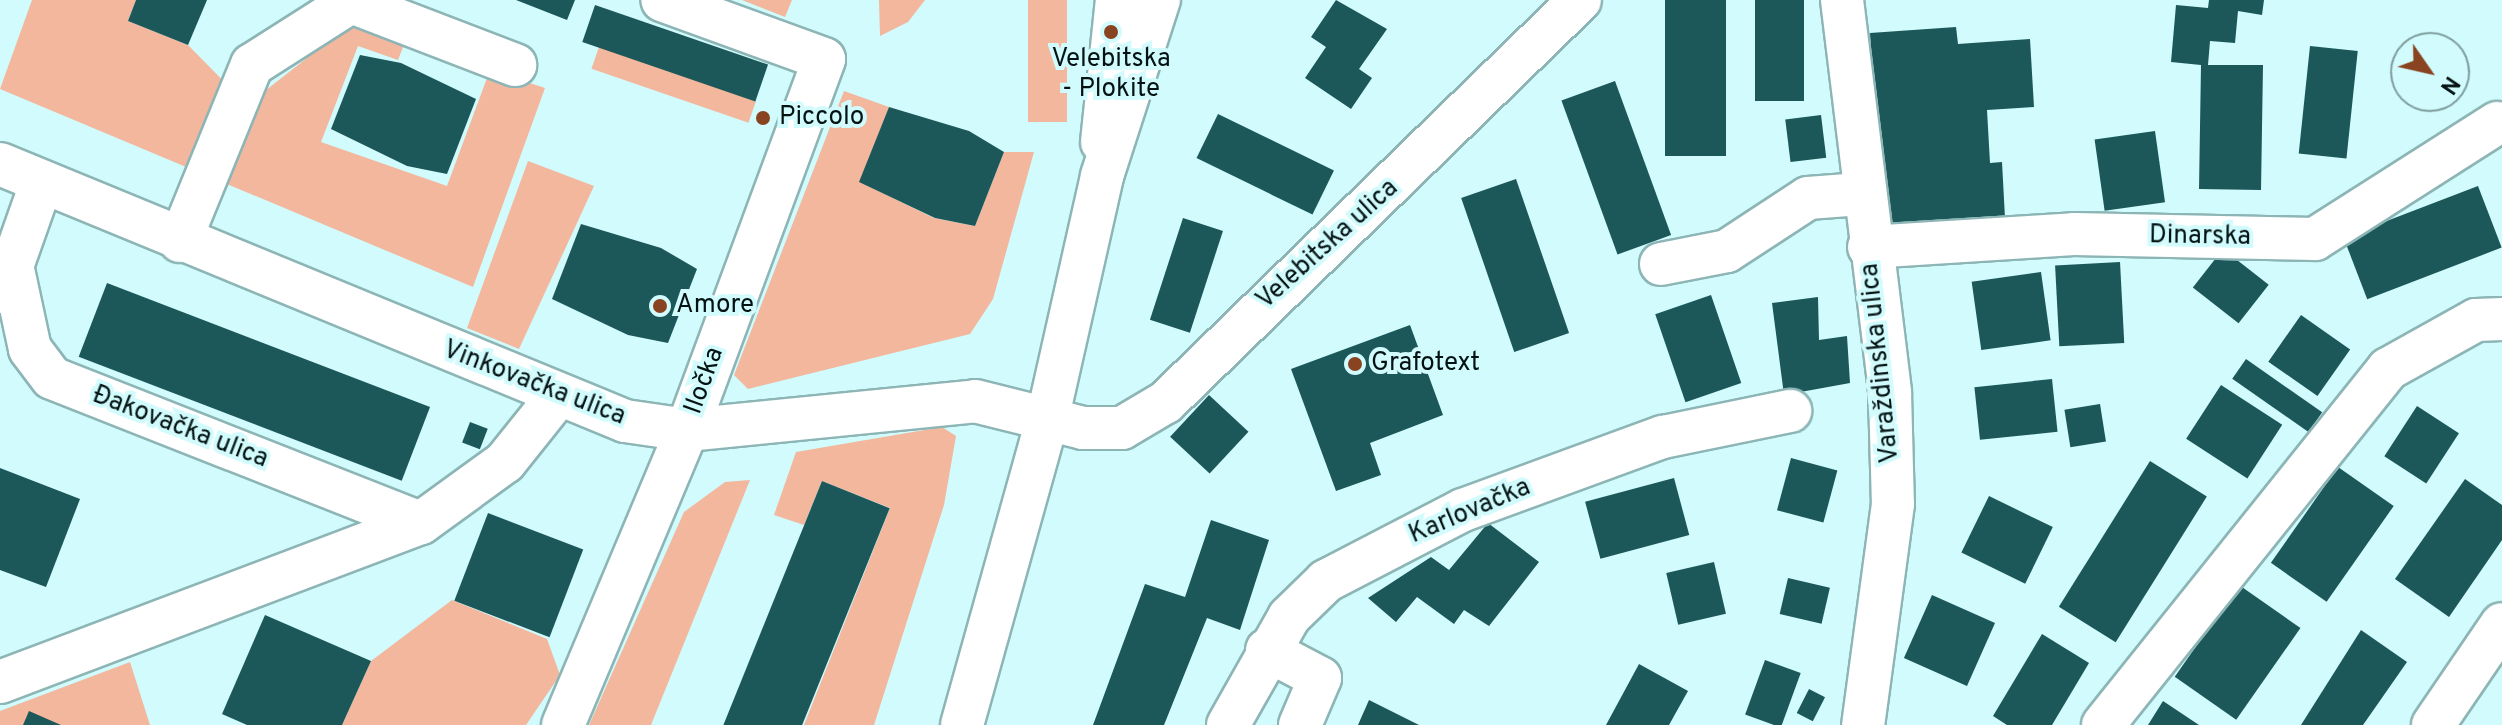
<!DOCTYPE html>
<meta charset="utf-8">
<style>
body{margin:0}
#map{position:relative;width:2502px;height:725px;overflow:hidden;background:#d1fbfc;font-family:Overpass,sans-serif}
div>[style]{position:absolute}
.green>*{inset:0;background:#f3b79d;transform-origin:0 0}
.building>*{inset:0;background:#1c5759;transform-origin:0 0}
.roads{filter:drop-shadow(2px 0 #8db5b6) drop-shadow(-2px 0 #8db5b6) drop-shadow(0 2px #8db5b6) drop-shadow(0 -2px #8db5b6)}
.minor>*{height:42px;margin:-21px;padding:0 21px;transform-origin:21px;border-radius:21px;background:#fff}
.dots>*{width:22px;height:22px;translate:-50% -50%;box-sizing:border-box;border:4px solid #d1fbfc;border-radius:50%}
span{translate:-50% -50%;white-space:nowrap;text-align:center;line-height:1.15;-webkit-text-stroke:8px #d1fbfc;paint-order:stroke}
.poi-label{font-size:26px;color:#041213}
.left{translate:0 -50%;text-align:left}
.street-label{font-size:26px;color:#041213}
.north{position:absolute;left:2390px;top:32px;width:80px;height:80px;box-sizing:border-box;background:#d1fbfc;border:2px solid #7f9e9f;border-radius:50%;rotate:124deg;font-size:22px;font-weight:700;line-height:32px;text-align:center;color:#041213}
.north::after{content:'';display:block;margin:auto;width:28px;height:36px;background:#8a4320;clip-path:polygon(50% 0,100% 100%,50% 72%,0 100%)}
</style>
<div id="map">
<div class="green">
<i style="clip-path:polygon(32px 0,136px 0,128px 21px,188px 45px,247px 105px,358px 18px,407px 37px,398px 60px,358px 46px,321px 142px,447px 186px,490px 70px,545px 88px,473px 287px,0 89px)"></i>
<i style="clip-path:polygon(742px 0,792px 0,785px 17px)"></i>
<i style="clip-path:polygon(879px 0,925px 0,908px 22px,880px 36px)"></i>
<i style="left:1028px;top:0;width:39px;height:122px"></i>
<i style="left:599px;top:47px;width:166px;height:23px;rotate:19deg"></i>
<i style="clip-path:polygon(844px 91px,889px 107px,860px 182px,934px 218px,975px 226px,1004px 152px,1034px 152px,993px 299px,970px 334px,748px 389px,734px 375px)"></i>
<i style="clip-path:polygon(528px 161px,594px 186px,519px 349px,467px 328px)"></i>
<i style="clip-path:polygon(942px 427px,956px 436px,944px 505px,874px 725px,804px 725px,890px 508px,822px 481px,804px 525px,774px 515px,796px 452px)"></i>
<i style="clip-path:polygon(750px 480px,651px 725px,589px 725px,684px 512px,725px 482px)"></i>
<i style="clip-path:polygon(452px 600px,547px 639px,560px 675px,526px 725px,342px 725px,371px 661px)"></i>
<i style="clip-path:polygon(130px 662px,150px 725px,0 725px,0 711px)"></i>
</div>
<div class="building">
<i style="clip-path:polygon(136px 0,207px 0,188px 45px,128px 21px)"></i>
<i style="clip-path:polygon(516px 0,575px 0,567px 20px)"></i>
<i style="clip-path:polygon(1336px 0,1387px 29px,1359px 69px,1372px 78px,1351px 109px,1305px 78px,1326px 47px,1311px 37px)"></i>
<i style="left:1665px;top:0;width:61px;height:156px"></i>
<i style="left:1755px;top:0;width:49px;height:101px"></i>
<i style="clip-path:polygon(2209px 0,2264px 0,2262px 15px,2238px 11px,2235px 43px,2210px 41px,2208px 65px,2263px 65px,2261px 190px,2199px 189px,2201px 65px,2171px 62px,2176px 5px,2208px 8px)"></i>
<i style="left:595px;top:5px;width:183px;height:39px;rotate:19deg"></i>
<i style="clip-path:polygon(1956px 27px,1958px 44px,2030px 39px,2034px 107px,1987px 110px,1990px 163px,2002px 162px,2005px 218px,1882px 231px,1870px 33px)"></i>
<i style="left:2310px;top:46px;width:48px;height:108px;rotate:6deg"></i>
<i style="clip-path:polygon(360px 55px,401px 63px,476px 99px,447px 174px,407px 166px,331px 129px)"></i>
<i style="left:1615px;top:81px;width:164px;height:57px;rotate:70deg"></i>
<i style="clip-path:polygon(889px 107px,969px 131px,1004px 152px,975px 226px,935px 218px,859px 182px)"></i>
<i style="left:1218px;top:114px;width:129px;height:49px;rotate:26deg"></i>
<i style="left:1821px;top:115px;width:43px;height:36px;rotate:83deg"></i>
<i style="left:2155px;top:131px;width:72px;height:61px;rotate:82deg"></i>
<i style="left:1516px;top:179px;width:163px;height:58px;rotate:71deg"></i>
<i style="left:2478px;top:186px;width:66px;height:144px;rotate:69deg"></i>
<i style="left:1183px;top:218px;width:42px;height:107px;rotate:18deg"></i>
<i style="clip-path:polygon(581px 224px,661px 248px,697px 269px,668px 343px,628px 335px,552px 299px)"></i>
<i style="left:2223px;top:249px;width:58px;height:49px;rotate:38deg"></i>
<i style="left:2120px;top:262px;width:81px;height:65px;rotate:87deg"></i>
<i style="left:2041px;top:272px;width:69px;height:70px;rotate:82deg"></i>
<i style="left:107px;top:283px;width:346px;height:79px;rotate:21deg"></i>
<i style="left:1711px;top:295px;width:93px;height:59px;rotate:71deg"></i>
<i style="clip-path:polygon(1818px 297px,1819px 340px,1847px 336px,1850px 383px,1784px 395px,1772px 303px)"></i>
<i style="left:2301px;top:315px;width:60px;height:57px;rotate:35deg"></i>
<i style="clip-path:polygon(1410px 325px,1443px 415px,1370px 443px,1381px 475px,1336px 491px,1291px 369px)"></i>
<i style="left:2246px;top:359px;width:93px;height:24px;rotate:35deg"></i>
<i style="left:2052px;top:379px;width:53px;height:78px;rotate:84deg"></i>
<i style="left:2221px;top:385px;width:73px;height:64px;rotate:33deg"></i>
<i style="left:1209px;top:395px;width:54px;height:57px;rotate:43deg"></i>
<i style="left:2100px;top:404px;width:38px;height:36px;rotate:81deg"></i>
<i style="left:2417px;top:406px;width:50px;height:60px;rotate:33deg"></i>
<i style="left:470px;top:422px;width:19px;height:22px;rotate:21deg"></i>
<i style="left:1791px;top:458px;width:48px;height:54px;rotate:15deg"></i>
<i style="left:2150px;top:461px;width:67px;height:172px;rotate:32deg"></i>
<i style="left:2338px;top:467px;width:68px;height:117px;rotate:35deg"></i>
<i style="clip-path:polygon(0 468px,80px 499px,46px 587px,0 570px)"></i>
<i style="left:1674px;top:478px;width:59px;height:92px;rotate:75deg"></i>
<i style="clip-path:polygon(2465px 479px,2502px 505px,2502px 540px,2449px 617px,2395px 579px)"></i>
<i style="left:822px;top:481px;width:73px;height:263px;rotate:22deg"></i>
<i style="left:1989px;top:496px;width:71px;height:63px;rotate:26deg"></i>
<i style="left:488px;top:513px;width:102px;height:94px;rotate:21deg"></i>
<i style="clip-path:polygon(1211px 520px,1269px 540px,1240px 630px,1207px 618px,1164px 725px,1093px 725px,1145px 584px,1185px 597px)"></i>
<i style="clip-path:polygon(1488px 523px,1539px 562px,1489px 626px,1464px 610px,1454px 624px,1417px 597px,1396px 622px,1368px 598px,1431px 557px,1449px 570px)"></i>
<i style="left:1714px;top:562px;width:53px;height:49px;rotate:77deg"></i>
<i style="left:1788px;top:578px;width:43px;height:37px;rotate:13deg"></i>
<i style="left:2239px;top:585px;width:75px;height:112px;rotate:35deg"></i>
<i style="left:1932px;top:595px;width:69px;height:69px;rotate:24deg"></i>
<i style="clip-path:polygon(265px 615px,371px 661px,342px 725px,247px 725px,222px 714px)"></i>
<i style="clip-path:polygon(2361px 630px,2407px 662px,2363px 725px,2301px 725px)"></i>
<i style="clip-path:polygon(2042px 634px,2089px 663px,2052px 725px,2007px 725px,1993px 716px)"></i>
<i style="left:1765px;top:660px;width:38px;height:58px;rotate:20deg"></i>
<i style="clip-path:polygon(1639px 664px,1688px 691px,1669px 725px,1606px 725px)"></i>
<i style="left:1809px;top:689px;width:18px;height:27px;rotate:27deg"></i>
<i style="clip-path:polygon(1369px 700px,1419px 725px,1358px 725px)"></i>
<i style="clip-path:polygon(2163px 701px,2199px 725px,2148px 725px)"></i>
<i style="clip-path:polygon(29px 711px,61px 725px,23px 725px)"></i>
</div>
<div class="roads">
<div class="minor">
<i style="left:1842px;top:0;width:396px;rotate:83deg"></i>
<i style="left:1890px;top:393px;width:111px;rotate:88.5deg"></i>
<i style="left:1893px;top:504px;width:223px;rotate:97.7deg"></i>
<i style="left:1102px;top:142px;width:143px;rotate:-84deg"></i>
<i style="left:0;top:164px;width:676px;rotate:22.35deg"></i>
<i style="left:625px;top:421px;width:63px;rotate:8.3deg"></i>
<i style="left:687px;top:430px;width:289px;rotate:-5.7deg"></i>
<i style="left:975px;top:401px;width:111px;rotate:14deg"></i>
<i style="left:1083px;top:428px;width:39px"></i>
<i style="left:1122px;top:428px;width:51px;rotate:-30.6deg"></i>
<i style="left:1166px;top:402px;width:577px;rotate:-44.16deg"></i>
<i style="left:180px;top:241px;width:190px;rotate:-67.8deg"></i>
<i style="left:252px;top:65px;width:117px;rotate:-32.5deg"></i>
<i style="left:351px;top:2px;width:176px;rotate:21deg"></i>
<i style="left:1869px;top:247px;width:205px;rotate:-3.6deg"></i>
<i style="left:2074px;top:234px;width:241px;rotate:1.2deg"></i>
<i style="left:2315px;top:239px;width:216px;rotate:-32.5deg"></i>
<i style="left:1661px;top:264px;width:67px;rotate:-11.1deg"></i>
<i style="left:1727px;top:251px;width:97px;rotate:-33.2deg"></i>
<i style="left:1808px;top:198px;width:53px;rotate:-4.3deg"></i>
<i style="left:12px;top:265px;width:86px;rotate:77.9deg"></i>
<i style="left:30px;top:349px;width:36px;rotate:53deg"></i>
<i style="left:52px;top:378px;width:396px;rotate:21.5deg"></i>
<i style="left:3px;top:292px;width:114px;rotate:-70.6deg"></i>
<i style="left:1267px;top:650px;width:60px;rotate:27.8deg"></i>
<i style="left:1320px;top:678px;width:51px;rotate:113.1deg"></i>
<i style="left:0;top:682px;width:450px;rotate:-20.7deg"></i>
<i style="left:421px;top:523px;width:104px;rotate:-36deg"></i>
<i style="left:505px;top:462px;width:83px;rotate:-51.3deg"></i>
<i style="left:563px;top:725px;width:320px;rotate:-67.2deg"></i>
<i style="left:687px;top:430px;width:395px;rotate:-69.7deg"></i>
<i style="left:824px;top:59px;width:172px;rotate:-160deg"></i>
<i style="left:962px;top:725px;width:321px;rotate:-74.4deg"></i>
<i style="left:1048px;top:416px;width:246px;rotate:-77.3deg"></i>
<i style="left:1102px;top:176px;width:185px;rotate:-72.1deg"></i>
<i style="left:1228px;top:725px;width:124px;rotate:-60.5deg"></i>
<i style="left:1289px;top:617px;width:52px;rotate:-44.2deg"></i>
<i style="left:1326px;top:581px;width:154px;rotate:-27.4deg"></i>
<i style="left:1463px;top:510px;width:213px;rotate:-20.1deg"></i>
<i style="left:1663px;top:437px;width:130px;rotate:-11.6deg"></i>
<i style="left:2103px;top:725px;width:456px;rotate:-51.3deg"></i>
<i style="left:2388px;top:369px;width:101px;rotate:-29.1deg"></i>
<i style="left:2476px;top:320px;width:26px;rotate:-2deg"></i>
<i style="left:2433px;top:725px;width:122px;rotate:-55.7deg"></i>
</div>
</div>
<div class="dots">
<i style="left:1111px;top:32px;background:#8a4320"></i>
<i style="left:763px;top:118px;background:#8a4320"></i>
<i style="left:660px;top:306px;background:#8a4320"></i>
<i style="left:1355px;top:364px;background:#8a4320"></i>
</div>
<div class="poi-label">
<span style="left:1111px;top:75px">Velebitska<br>- Plokite</span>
<span class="left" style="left:779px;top:118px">Piccolo</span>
<span class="left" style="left:676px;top:306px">Amore</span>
<span class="left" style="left:1371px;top:364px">Grafotext</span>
</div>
<div class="street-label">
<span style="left:2200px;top:237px;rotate:1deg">Dinarska</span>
<span style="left:1328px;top:245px;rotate:-42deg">Velebitska ulica</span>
<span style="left:1881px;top:363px;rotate:-96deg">Varaždinska ulica</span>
<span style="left:705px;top:381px;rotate:-70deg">Iločka</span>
<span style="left:534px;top:384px;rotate:21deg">Vinkovačka ulica</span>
<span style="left:180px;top:428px;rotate:21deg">Đakovačka ulica</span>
<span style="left:1470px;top:512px;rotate:-23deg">Karlovačka</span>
</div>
<div class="north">N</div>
</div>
